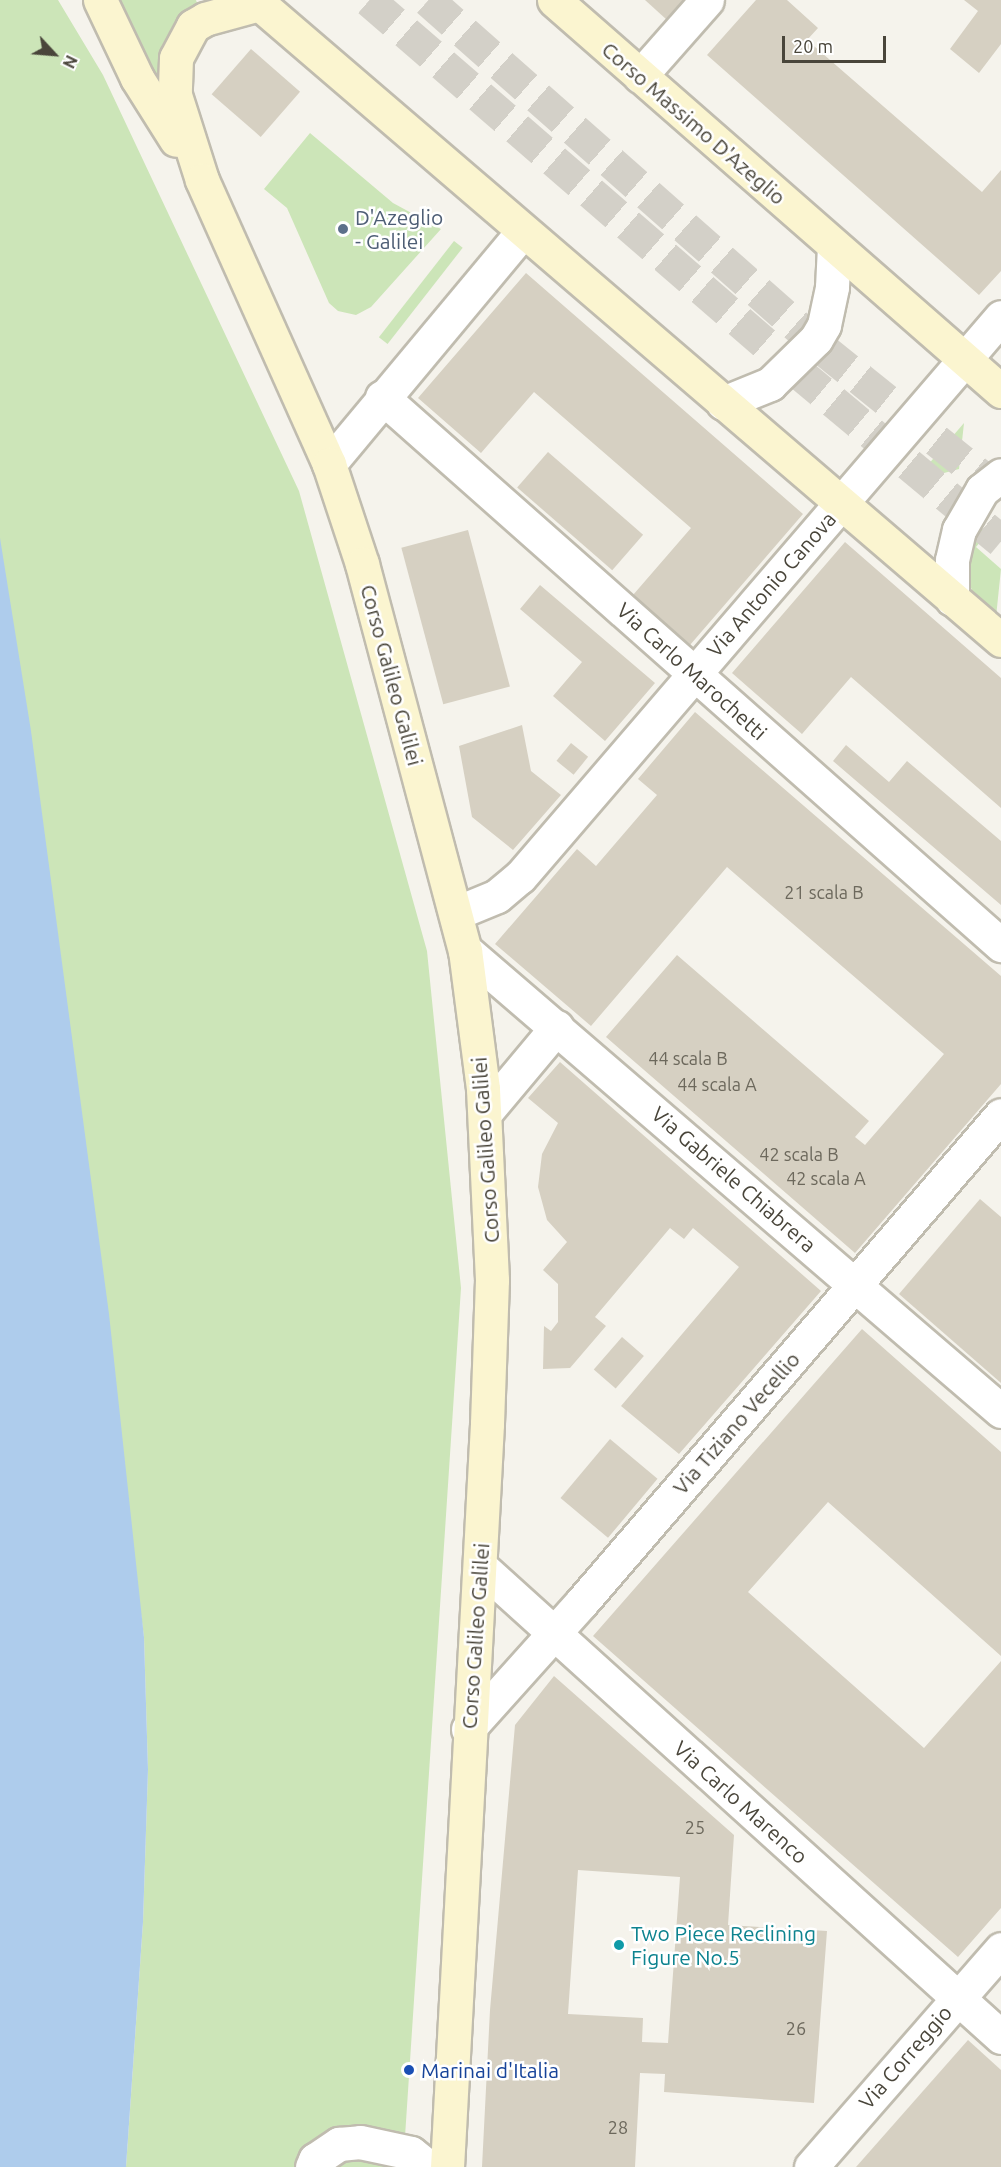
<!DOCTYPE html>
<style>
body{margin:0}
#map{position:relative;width:1001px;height:2167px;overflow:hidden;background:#f5f3ec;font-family:Ubuntu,sans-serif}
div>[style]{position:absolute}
.green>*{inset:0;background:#cce5b8;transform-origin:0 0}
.water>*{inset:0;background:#aeccec}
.building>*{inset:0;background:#d6d0c2;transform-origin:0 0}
.primary-tunnel>*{height:33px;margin-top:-16.5px;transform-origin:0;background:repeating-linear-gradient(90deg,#d3d0c8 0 33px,transparent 0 49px)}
.roads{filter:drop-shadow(2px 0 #c0bcaf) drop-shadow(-2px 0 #c0bcaf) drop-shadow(0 2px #c0bcaf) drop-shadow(0 -2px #c0bcaf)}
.street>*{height:33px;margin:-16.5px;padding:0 16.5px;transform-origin:16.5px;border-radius:16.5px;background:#fff}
.secondary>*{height:33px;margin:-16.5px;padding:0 16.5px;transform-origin:16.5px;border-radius:16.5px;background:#fbf5d0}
.dots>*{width:16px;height:16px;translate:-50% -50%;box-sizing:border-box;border:3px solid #fff;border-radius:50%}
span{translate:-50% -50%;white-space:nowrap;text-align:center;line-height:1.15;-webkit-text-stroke:5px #fff;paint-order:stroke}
.number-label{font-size:18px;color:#6c685c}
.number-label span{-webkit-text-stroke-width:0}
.street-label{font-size:21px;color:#49453a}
.service-label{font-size:21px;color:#4e5e75}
.left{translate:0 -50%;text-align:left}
.culture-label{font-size:21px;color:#0d838f}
.transit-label{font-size:21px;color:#164399}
.north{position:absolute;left:24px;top:24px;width:60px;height:60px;-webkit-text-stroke:4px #fff;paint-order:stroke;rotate:116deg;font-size:16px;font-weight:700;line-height:24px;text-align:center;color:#49453a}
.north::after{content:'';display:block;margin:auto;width:21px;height:27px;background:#49453a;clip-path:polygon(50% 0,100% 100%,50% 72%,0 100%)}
.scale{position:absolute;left:782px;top:36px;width:104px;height:27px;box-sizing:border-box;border:3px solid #49453a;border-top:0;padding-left:8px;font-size:18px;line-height:21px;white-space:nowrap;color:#49453a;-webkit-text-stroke:4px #fff;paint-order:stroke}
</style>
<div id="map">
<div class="green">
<i style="clip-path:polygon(0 0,58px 0,103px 75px,299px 491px,427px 951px,461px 1288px,403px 2167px,126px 2167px,143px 1922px,148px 1770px,144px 1637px,0 553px)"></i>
<i style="clip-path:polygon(114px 0,196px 0,200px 12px,160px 88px)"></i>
<i style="clip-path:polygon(310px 133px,393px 203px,441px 229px,371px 307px,356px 315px,338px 311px,329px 303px,287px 208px,264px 189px)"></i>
<i style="left:454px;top:241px;width:11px;height:122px;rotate:38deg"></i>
<i style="clip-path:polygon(964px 423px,959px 469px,914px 481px)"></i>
<i style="clip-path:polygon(975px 523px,987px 534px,976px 547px,1001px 569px,996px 617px,976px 601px,970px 585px,968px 544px)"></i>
</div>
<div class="water">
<i style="clip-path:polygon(0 538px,31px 731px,109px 1314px,144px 1637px,148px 1770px,143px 1922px,126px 2167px,0 2167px)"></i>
</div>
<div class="building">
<i style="clip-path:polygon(645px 0,684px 0,667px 20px)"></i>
<i style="clip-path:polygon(756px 0,787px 0,818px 28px,807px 40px,982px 192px,1001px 170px,1001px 271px,979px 295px,707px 55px)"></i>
<i style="clip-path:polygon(964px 0,1001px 0,1001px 44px,979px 73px,950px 49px,978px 11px)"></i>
<i style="left:251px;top:49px;width:65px;height:60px;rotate:41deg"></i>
<i style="clip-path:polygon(526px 273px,803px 514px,690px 645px,633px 595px,691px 528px,534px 392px,481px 453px,418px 398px)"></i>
<i style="left:548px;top:452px;width:126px;height:47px;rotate:41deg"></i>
<i style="left:468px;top:530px;width:162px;height:69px;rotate:75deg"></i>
<i style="clip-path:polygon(845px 542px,1001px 678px,1001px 808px,851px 677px,802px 734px,732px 673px)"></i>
<i style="clip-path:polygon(540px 585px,655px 683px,605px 741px,553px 696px,582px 662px,520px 609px)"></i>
<i style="clip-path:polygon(695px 712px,1001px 976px,1001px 1084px,855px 1253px,606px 1037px,677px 955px,869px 1121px,855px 1137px,865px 1145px,944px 1054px,727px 867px,591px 1026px,495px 944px,577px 849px,596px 866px,657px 795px,638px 779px)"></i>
<i style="clip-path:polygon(522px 725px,531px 771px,561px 795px,513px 850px,472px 817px,459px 746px)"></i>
<i style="left:571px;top:743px;width:22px;height:23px;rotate:39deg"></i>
<i style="clip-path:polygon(846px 745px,889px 782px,907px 761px,1001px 841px,1001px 905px,833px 761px)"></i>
<i style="clip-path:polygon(560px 1062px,821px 1291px,679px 1454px,621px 1406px,739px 1267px,693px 1228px,684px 1239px,670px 1228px,595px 1317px,606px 1326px,570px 1368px,543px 1369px,544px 1326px,551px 1331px,558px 1322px,558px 1284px,543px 1270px,567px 1242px,547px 1220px,538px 1187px,542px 1154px,558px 1123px,528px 1098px)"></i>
<i style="clip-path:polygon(980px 1199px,1001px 1217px,1001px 1383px,899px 1294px)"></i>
<i style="clip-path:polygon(862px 1329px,1001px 1452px,1001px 1656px,828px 1502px,748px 1592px,924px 1748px,1001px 1661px,1001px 1908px,958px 1957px,593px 1636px)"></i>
<i style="left:622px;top:1337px;width:29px;height:43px;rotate:41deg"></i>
<i style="left:610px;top:1439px;width:62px;height:77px;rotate:40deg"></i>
<i style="clip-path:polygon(evenodd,554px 1676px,734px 1835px,728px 1925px,827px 1931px,814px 2103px,664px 2092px,665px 2074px,640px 2073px,635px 2167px,482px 2167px,490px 2010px,515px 1725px,554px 1676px,578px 1870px,680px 1877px,668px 2043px,642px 2042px,643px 2018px,568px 2014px,578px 1870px)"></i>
<i style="clip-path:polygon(968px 2040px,1001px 2070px,1001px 2167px,856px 2167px)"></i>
</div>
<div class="primary-tunnel">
<i style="left:369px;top:0;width:565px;rotate:40.91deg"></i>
<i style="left:796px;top:370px;width:267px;rotate:39.8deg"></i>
<i style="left:428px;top:0;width:526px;rotate:41.45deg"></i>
<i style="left:822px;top:348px;width:230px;rotate:38.8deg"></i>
</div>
<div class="roads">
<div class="street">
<i style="left:640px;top:76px;width:101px;rotate:-48.6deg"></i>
<i style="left:382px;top:397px;width:827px;rotate:41.52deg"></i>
<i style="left:723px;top:403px;width:51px;rotate:-22deg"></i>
<i style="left:770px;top:384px;width:64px;rotate:-44.4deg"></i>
<i style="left:816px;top:339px;width:16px;rotate:-60deg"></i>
<i style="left:824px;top:325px;width:39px;rotate:-78deg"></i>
<i style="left:832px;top:287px;width:41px;rotate:-87.2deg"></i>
<i style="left:329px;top:464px;width:303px;rotate:-50.2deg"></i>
<i style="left:952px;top:599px;width:39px;rotate:-90deg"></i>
<i style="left:952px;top:560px;width:31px;rotate:-77deg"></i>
<i style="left:959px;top:530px;width:46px;rotate:-60.1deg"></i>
<i style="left:982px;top:490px;width:24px;rotate:-38deg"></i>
<i style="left:456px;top:913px;width:44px;rotate:-22.5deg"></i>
<i style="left:497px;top:896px;width:30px;rotate:-40deg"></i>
<i style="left:520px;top:877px;width:738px;rotate:-49.34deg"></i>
<i style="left:465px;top:950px;width:707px;rotate:40.7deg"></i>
<i style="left:485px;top:1113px;width:112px;rotate:-50.1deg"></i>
<i style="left:481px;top:1567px;width:701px;rotate:42.11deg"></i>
<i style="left:468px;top:1729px;width:171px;rotate:-48.1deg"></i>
<i style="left:582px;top:1602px;width:642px;rotate:-49.29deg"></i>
<i style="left:312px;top:2167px;width:8px;rotate:-67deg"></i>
<i style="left:315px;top:2160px;width:29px;rotate:-34deg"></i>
<i style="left:339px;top:2144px;width:21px;rotate:-5deg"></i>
<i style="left:360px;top:2142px;width:52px;rotate:12.2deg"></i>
<i style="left:411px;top:2153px;width:22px;rotate:39deg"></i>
<i style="left:811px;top:2167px;width:289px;rotate:-48.9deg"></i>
</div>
<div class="secondary">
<i style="left:100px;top:0;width:86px;rotate:64.6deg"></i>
<i style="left:137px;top:78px;width:73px;rotate:57.8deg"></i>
<i style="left:255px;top:0;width:983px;rotate:40.63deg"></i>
<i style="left:554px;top:0;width:594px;rotate:41.18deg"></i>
<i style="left:259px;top:4px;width:56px;rotate:164.5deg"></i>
<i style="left:205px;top:19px;width:14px;rotate:150deg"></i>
<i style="left:193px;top:26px;width:36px;rotate:118deg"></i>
<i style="left:176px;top:58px;width:37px;rotate:92deg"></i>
<i style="left:175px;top:95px;width:89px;rotate:72.4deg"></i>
<i style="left:202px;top:180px;width:311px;rotate:65.9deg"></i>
<i style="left:329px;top:464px;width:105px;rotate:71.7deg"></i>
<i style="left:362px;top:564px;width:400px;rotate:75.1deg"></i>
<i style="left:465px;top:950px;width:140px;rotate:82.6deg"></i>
<i style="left:483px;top:1089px;width:191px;rotate:87.3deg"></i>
<i style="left:492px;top:1280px;width:144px;rotate:92deg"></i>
<i style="left:487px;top:1424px;width:744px;rotate:93.08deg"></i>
</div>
</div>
<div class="dots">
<i style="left:343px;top:229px;background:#5c6f8a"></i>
<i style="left:619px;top:1945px;background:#0f9aa8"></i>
<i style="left:409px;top:2070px;background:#1a4fb4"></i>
</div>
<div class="number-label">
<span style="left:824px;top:892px">21 scala B</span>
<span style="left:688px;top:1058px">44 scala B</span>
<span style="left:717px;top:1084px">44 scala A</span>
<span style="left:799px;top:1154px">42 scala B</span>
<span style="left:826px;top:1178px">42 scala A</span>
<span style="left:695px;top:1827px">25</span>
<span style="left:796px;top:2028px">26</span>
<span style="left:618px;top:2127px">28</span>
</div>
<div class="street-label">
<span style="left:694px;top:123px;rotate:41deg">Corso Massimo D'Azeglio</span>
<span style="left:771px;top:584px;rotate:-49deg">Via Antonio Canova</span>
<span style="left:692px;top:671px;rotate:42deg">Via Carlo Marochetti</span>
<span style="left:392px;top:675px;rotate:75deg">Corso Galileo Galilei</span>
<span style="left:485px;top:1150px;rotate:-94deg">Corso Galileo Galilei</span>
<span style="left:734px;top:1179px;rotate:41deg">Via Gabriele Chiabrera</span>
<span style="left:736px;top:1423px;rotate:-49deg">Via Tiziano Vecellio</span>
<span style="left:475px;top:1636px;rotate:-86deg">Corso Galileo Galilei</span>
<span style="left:741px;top:1802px;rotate:42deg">Via Carlo Marenco</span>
<span style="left:905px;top:2057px;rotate:-49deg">Via Correggio</span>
</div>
<div class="service-label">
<span class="left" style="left:355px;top:229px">D'Azeglio<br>- Galilei</span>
</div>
<div class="culture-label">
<span class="left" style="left:631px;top:1945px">Two Piece Reclining<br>Figure No.5</span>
</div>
<div class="transit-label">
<span class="left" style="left:421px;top:2070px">Marinai d'Italia</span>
</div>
<div class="north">N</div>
<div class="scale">20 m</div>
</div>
